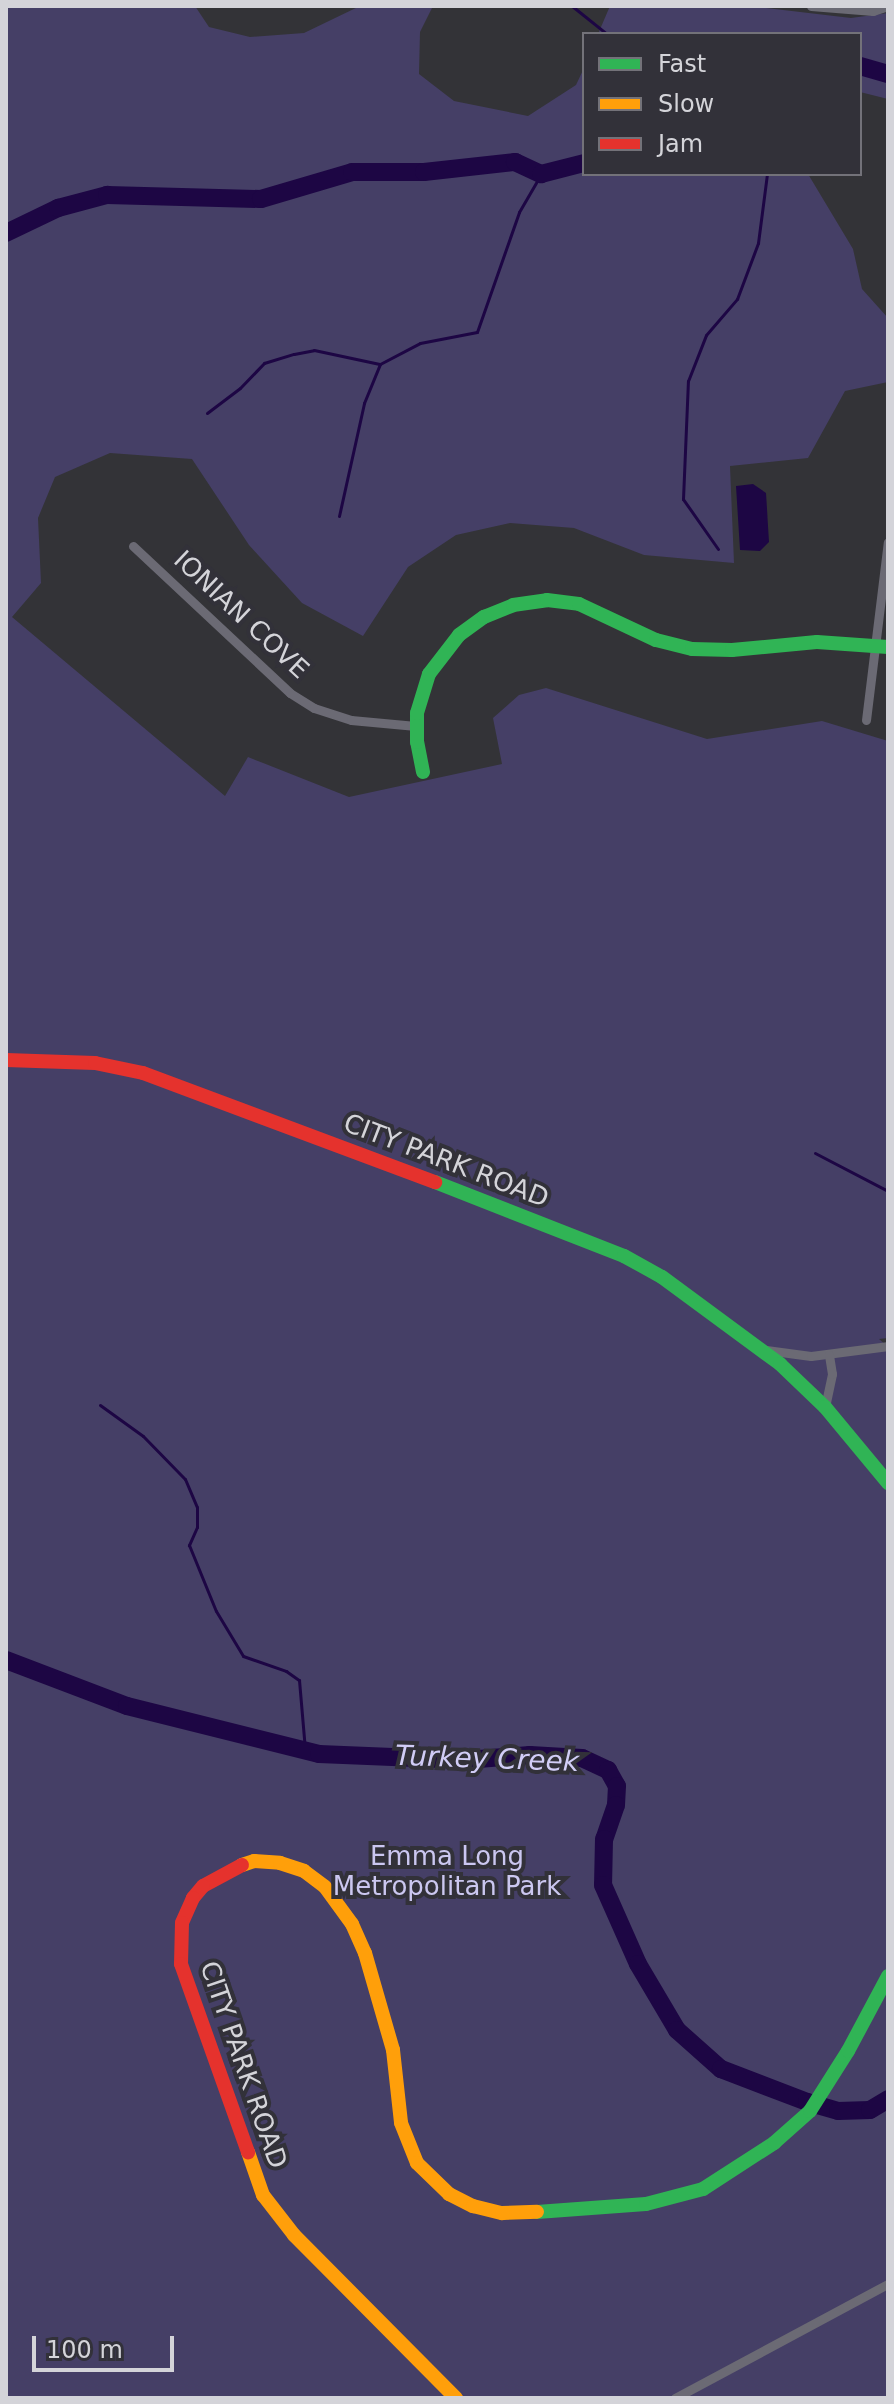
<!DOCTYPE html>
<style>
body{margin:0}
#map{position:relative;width:894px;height:2404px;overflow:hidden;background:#333337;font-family:"DejaVu Sans",sans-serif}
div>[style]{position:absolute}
.green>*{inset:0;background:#453f66}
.water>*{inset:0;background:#1d0644}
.stream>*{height:3px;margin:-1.5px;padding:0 1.5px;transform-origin:1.5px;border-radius:1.5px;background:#1d0644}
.river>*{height:18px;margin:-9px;padding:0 9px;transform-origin:9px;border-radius:9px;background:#1d0644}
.street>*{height:9px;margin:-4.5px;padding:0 4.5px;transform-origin:4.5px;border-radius:4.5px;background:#6b6a74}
.fast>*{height:14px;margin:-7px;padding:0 7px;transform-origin:7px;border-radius:7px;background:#30b455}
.slow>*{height:14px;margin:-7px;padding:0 7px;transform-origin:7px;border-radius:7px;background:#ff9f0a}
.jam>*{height:14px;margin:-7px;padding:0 7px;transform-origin:7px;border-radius:7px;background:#e5322d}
span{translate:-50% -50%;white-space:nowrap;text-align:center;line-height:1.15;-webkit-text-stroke:8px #323139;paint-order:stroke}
.street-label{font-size:26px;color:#d4d4d9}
.park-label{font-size:26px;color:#cbc7f0}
.water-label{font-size:28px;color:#d1cdf6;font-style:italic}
.frame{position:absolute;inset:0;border:8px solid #d4d4d9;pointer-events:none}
.legend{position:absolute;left:582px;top:32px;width:280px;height:144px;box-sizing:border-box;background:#323139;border:2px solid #737279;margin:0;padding:10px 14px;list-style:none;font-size:24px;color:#d4d4d9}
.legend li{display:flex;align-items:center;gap:16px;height:40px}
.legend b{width:40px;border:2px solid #737279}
.scale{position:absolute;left:32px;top:2336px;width:142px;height:36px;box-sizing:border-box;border:4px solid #d4d4d9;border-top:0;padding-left:10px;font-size:24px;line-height:28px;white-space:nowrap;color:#d4d4d9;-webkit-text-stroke:6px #323139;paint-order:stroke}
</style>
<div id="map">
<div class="green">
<i style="clip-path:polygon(6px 6px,195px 6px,209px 27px,250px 37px,304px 33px,360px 6px,433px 6px,420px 32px,419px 74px,454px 101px,528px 116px,576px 85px,584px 68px,584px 174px,808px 174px,853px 249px,862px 289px,888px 318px,888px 382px,845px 391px,808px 458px,730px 466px,734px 563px,644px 555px,574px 528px,510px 523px,456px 535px,408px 567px,363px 636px,302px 603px,249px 545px,192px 459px,110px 453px,55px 477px,38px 518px,41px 583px,12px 617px,225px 796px,248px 757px,349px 797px,502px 764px,493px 718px,519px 695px,546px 688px,707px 739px,822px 721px,888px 741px,888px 1338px,879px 1339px,888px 1347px,888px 2398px,6px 2398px)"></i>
<i style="clip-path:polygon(610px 6px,750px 6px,851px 18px,888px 13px,888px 99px,860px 92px,860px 34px,598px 34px)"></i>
</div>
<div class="water">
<i style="clip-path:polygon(753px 484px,766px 493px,769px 542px,760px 551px,740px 550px,736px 486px)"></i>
</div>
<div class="stream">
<i style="left:572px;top:6px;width:45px;rotate:38.7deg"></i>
<i style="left:207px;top:413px;width:41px;rotate:-37.1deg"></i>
<i style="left:240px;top:388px;width:35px;rotate:-46deg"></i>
<i style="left:264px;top:363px;width:31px;rotate:-17deg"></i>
<i style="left:294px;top:354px;width:20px;rotate:-11deg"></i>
<i style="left:314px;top:350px;width:67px;rotate:12deg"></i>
<i style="left:339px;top:516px;width:116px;rotate:-77.5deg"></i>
<i style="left:364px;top:403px;width:42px;rotate:-67.7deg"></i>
<i style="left:380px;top:364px;width:45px;rotate:-27.7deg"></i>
<i style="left:420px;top:343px;width:58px;rotate:-10.9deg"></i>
<i style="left:477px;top:332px;width:127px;rotate:-70.7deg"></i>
<i style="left:519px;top:212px;width:44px;rotate:-59.9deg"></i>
<i style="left:718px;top:549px;width:61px;rotate:-125deg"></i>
<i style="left:683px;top:499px;width:118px;rotate:-87.6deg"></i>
<i style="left:688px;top:381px;width:49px;rotate:-68.6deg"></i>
<i style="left:706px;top:335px;width:48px;rotate:-49.3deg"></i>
<i style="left:737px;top:299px;width:60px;rotate:-69.4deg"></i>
<i style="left:758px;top:243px;width:70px;rotate:-82.6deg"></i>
<i style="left:815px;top:1153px;width:82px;rotate:27.5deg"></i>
<i style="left:100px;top:1405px;width:53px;rotate:35.8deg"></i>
<i style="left:143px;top:1436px;width:60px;rotate:45.7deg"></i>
<i style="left:185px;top:1479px;width:30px;rotate:67deg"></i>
<i style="left:197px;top:1507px;width:20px;rotate:90deg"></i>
<i style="left:197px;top:1527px;width:20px;rotate:114deg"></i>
<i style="left:189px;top:1545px;width:71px;rotate:67.8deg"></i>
<i style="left:216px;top:1611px;width:52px;rotate:59deg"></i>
<i style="left:243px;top:1656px;width:46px;rotate:19.2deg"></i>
<i style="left:286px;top:1671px;width:16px;rotate:35deg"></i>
<i style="left:299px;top:1680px;width:70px;rotate:85.1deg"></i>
</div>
<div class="river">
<i style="left:860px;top:66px;width:29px;rotate:16deg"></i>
<i style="left:6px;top:233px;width:58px;rotate:-25.7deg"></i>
<i style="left:58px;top:208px;width:51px;rotate:-14.9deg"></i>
<i style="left:107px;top:195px;width:154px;rotate:1.5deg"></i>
<i style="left:261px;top:199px;width:95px;rotate:-16.5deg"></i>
<i style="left:352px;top:172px;width:72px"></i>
<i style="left:424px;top:172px;width:92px;rotate:-6.3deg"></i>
<i style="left:515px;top:162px;width:29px;rotate:25deg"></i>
<i style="left:541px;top:174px;width:44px;rotate:-14.3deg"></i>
<i style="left:6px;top:1660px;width:129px;rotate:20.8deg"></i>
<i style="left:127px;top:1706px;width:198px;rotate:14deg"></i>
<i style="left:319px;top:1754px;width:147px;rotate:2.3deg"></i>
<i style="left:466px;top:1760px;width:64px;rotate:-4.5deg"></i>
<i style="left:530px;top:1755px;width:52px;rotate:3.3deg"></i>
<i style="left:582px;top:1758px;width:29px;rotate:25deg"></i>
<i style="left:608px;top:1770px;width:18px;rotate:61deg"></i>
<i style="left:617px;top:1786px;width:19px;rotate:93deg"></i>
<i style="left:616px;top:1805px;width:36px;rotate:109deg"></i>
<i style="left:604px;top:1839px;width:46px;rotate:91.2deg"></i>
<i style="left:603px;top:1885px;width:86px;rotate:66.1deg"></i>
<i style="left:638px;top:1964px;width:77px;rotate:59.4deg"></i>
<i style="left:677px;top:2030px;width:59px;rotate:41.6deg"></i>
<i style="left:721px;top:2069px;width:92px;rotate:21deg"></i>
<i style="left:807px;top:2102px;width:32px;rotate:16deg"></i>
<i style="left:838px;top:2111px;width:32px;rotate:-2deg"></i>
<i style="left:870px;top:2110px;width:21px;rotate:-31deg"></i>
</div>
<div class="street">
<i style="left:811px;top:6px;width:62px;rotate:4.6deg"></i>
<i style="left:873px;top:11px;width:16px;rotate:-18deg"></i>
<i style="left:133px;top:546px;width:215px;rotate:43.1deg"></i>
<i style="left:290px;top:693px;width:28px;rotate:32deg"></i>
<i style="left:314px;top:708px;width:39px;rotate:18deg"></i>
<i style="left:351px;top:720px;width:65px;rotate:5.3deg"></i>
<i style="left:866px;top:720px;width:179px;rotate:-83deg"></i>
<i style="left:766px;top:1350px;width:45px;rotate:7.6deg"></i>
<i style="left:811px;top:1356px;width:78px;rotate:-7.4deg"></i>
<i style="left:825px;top:1407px;width:34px;rotate:-78deg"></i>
<i style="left:832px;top:1374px;width:19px;rotate:-99deg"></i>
<i style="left:675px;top:2398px;width:242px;rotate:-28.2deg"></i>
</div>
<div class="fast">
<i style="left:423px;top:772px;width:31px;rotate:-101deg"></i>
<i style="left:417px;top:742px;width:29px;rotate:-90deg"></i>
<i style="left:417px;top:713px;width:41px;rotate:-72.9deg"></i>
<i style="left:429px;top:674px;width:49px;rotate:-52.4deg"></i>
<i style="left:459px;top:635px;width:31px;rotate:-36deg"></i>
<i style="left:484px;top:617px;width:31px;rotate:-22deg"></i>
<i style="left:513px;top:605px;width:34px;rotate:-8deg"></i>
<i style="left:547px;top:600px;width:32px;rotate:7deg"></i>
<i style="left:579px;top:604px;width:85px;rotate:25.1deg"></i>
<i style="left:656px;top:640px;width:37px;rotate:14deg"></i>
<i style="left:692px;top:649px;width:40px;rotate:1.4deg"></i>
<i style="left:732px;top:650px;width:85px;rotate:-5.4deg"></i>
<i style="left:817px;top:642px;width:71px;rotate:4deg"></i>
<i style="left:435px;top:1182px;width:203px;rotate:21.4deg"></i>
<i style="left:624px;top:1256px;width:43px;rotate:28.9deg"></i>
<i style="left:662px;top:1277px;width:147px;rotate:36.4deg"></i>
<i style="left:780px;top:1364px;width:62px;rotate:43.7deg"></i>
<i style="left:825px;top:1407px;width:99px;rotate:50.3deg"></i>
<i style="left:537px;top:2212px;width:109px;rotate:-4.2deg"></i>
<i style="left:646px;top:2204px;width:59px;rotate:-14.7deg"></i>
<i style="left:703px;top:2189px;width:85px;rotate:-32.9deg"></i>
<i style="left:774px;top:2143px;width:48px;rotate:-41.6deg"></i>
<i style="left:810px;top:2111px;width:71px;rotate:-57.7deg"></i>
<i style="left:848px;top:2051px;width:85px;rotate:-61.9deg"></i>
</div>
<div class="slow">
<i style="left:242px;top:1865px;width:13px;rotate:-18deg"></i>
<i style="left:254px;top:1861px;width:26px;rotate:4deg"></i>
<i style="left:280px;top:1863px;width:25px;rotate:18deg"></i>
<i style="left:304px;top:1871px;width:26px;rotate:37deg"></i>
<i style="left:325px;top:1887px;width:46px;rotate:53.9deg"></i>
<i style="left:352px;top:1924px;width:32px;rotate:66deg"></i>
<i style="left:365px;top:1953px;width:101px;rotate:73.9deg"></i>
<i style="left:393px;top:2050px;width:73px;rotate:83.7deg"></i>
<i style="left:401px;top:2123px;width:43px;rotate:68.2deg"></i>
<i style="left:417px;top:2163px;width:45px;rotate:44.1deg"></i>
<i style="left:449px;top:2194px;width:27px;rotate:27deg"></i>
<i style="left:473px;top:2206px;width:30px;rotate:14deg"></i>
<i style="left:502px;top:2213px;width:35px;rotate:-2deg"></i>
<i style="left:248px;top:2152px;width:46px;rotate:70.8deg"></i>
<i style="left:263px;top:2195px;width:51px;rotate:52.2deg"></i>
<i style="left:294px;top:2235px;width:230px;rotate:45.2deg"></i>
</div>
<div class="jam">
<i style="left:6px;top:1060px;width:89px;rotate:1.9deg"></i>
<i style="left:95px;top:1063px;width:49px;rotate:11.8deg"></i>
<i style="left:143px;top:1073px;width:312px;rotate:20.5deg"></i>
<i style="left:242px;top:1865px;width:44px;rotate:151.7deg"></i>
<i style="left:203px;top:1886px;width:16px;rotate:130deg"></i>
<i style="left:193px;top:1898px;width:27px;rotate:114deg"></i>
<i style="left:182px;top:1923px;width:41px;rotate:91.4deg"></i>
<i style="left:181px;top:1964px;width:200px;rotate:70.4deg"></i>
</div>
<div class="street-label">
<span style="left:241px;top:615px;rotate:43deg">IONIAN COVE</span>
<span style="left:446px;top:1161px;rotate:21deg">CITY PARK ROAD</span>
<span style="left:243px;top:2065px;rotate:71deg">CITY PARK ROAD</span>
</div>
<div class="park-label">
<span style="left:447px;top:1872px">Emma Long<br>Metropolitan Park</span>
</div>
<div class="water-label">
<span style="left:487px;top:1759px;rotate:2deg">Turkey Creek</span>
</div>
<div class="frame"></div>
<ul class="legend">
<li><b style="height:10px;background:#30b455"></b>Fast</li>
<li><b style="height:10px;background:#ff9f0a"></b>Slow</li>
<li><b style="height:10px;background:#e5322d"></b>Jam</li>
</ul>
<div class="scale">100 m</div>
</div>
